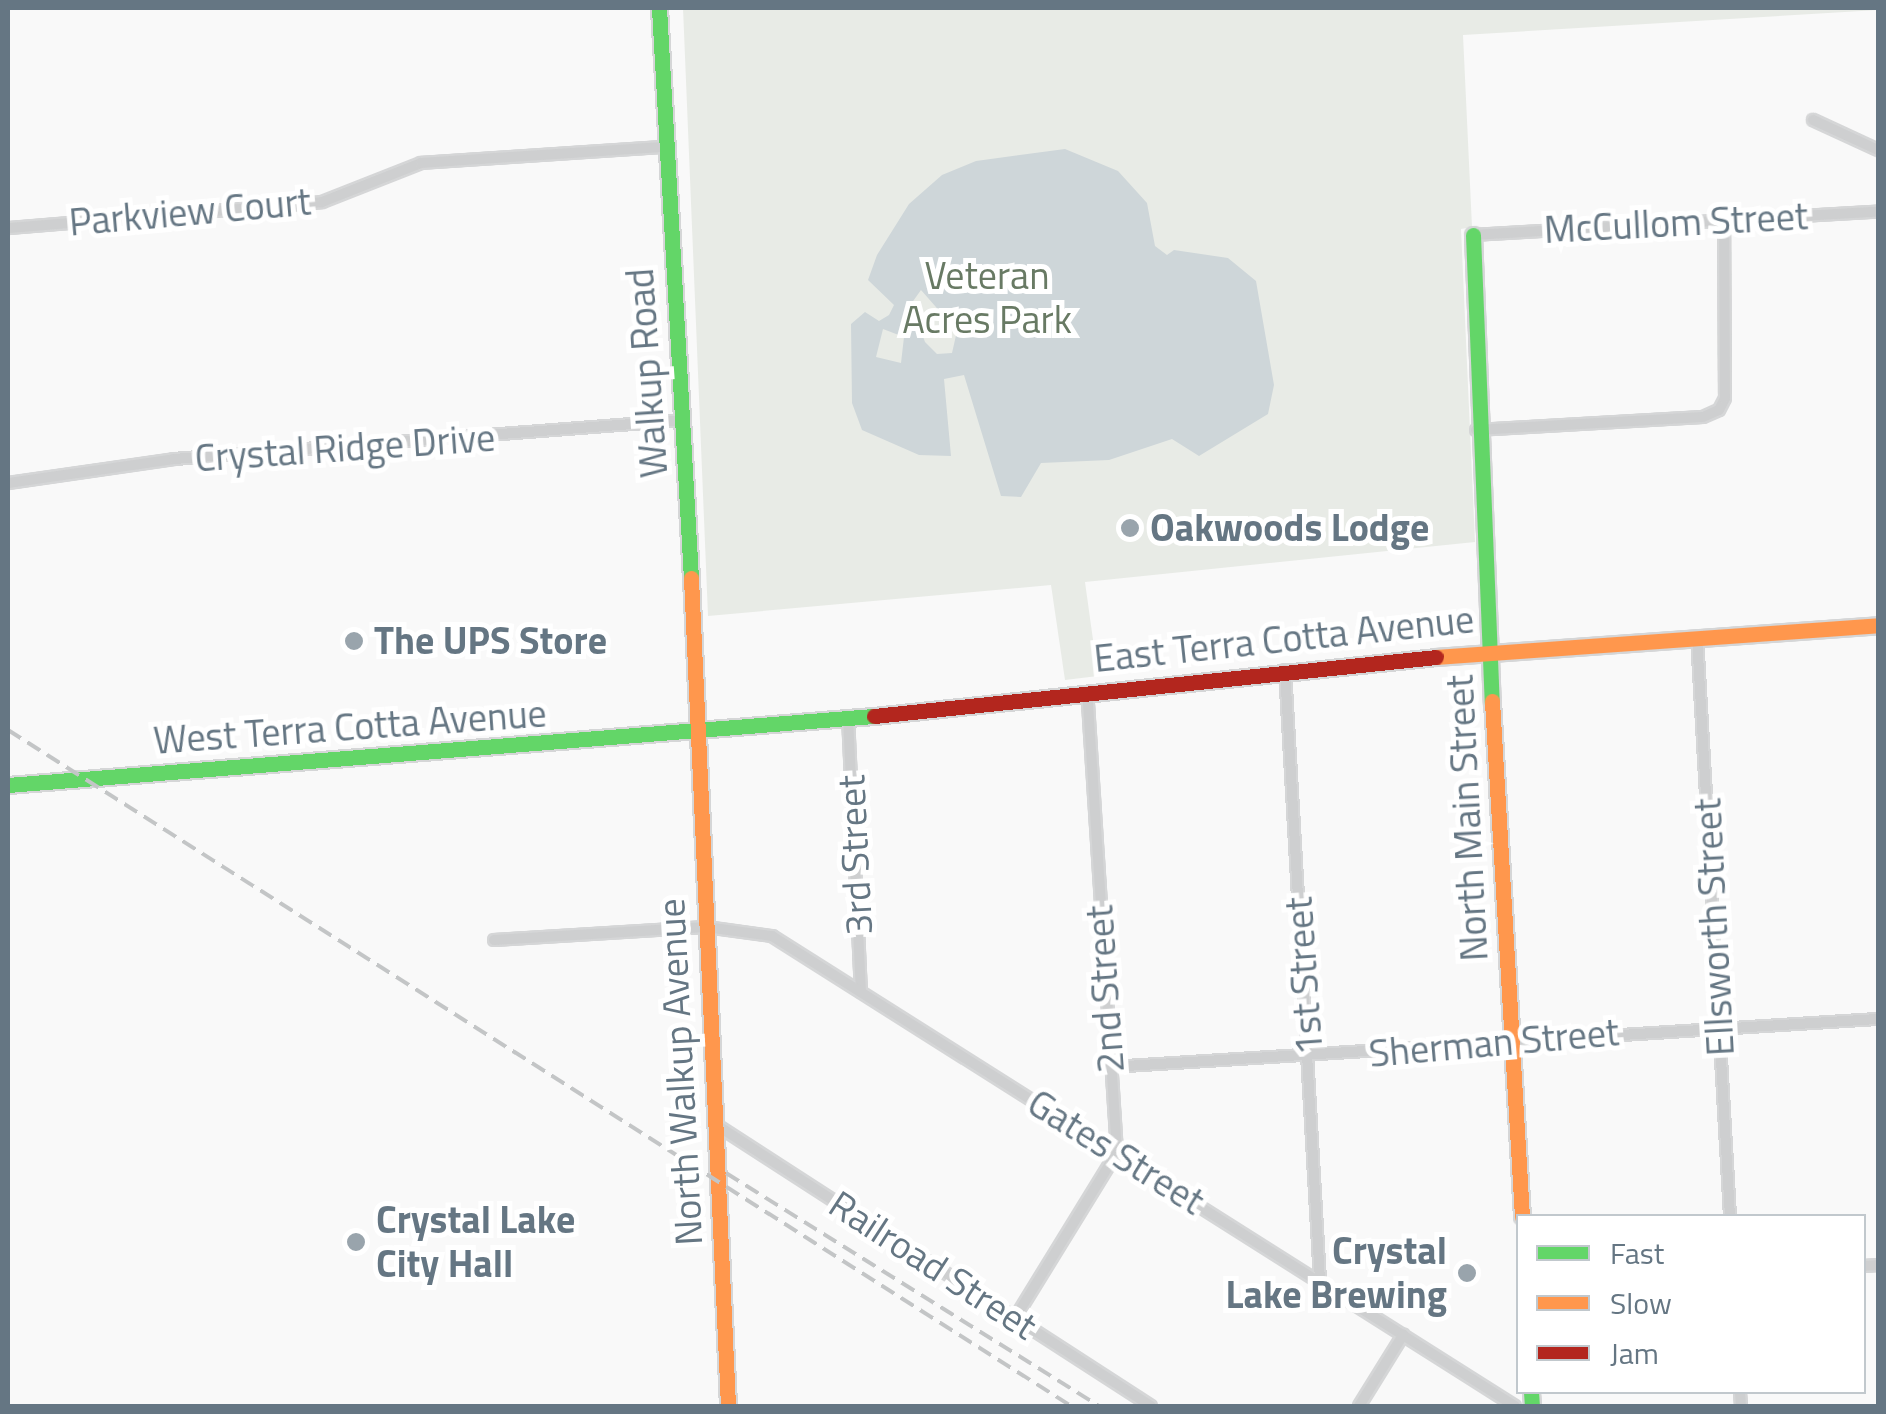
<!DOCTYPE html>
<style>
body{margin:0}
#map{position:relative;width:1886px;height:1414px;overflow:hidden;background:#f9f9f9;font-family:"Titillium Web",sans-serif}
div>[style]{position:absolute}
.green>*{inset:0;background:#e8ebe6}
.water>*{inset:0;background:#ced6d9}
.roads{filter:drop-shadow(2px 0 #d5d6d7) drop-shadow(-2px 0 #d5d6d7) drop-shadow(0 2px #d5d6d7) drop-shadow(0 -2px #d5d6d7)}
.street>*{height:10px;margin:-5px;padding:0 5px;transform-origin:5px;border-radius:5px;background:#cecfd0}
.fast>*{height:15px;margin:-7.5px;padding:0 7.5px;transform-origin:7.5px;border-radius:7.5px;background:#63d668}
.slow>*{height:15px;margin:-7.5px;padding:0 7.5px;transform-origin:7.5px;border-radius:7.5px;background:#ff974d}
.jam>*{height:15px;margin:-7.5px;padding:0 7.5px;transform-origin:7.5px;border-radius:7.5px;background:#b3261e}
.rail>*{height:4px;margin-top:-2px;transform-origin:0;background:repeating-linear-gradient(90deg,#c3c5c6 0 15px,transparent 0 23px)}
.dots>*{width:28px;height:28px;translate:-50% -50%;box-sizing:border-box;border:5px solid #fff;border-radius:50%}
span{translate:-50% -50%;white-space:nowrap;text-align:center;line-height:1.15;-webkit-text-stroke:10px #fff;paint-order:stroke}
.street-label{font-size:38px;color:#657683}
.park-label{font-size:38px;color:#687a64}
.poi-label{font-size:38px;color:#657683;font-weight:700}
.left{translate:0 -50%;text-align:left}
.right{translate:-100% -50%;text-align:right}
.frame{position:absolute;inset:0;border:10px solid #657683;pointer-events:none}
.legend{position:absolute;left:1516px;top:1214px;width:350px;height:180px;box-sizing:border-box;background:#fff;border:2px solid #c1c8cd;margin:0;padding:12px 18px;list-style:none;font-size:30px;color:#657683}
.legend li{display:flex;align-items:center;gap:20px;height:50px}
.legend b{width:50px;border:2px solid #c1c8cd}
</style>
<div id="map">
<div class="green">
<i style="clip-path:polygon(683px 8px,1878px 8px,1878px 10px,1463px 35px,1472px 227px,1461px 229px,1475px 542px,1085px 582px,1098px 676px,1065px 680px,1051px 585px,708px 616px)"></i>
</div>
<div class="water">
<i style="clip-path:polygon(evenodd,1065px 149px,1118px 171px,1147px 203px,1155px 246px,1167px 255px,1174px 250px,1228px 258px,1256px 281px,1274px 385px,1268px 414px,1199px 456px,1172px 439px,1109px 460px,1041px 463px,1021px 497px,1001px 496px,964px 375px,944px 379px,951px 456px,919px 455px,862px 430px,852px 403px,851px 324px,865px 312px,879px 321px,889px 315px,894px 305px,868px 280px,877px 255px,909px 204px,942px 175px,976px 161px,1065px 149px,921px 290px,957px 331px,952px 353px,937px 354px,925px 342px,911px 304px,921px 290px,1065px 149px,883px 329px,904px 337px,901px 363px,876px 357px,883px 329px)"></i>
</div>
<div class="roads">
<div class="street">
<i style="left:1813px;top:120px;width:72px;rotate:24.8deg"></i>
<i style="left:8px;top:228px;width:315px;rotate:-4.7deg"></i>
<i style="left:322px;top:202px;width:106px;rotate:-21.5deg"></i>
<i style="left:421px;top:163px;width:244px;rotate:-3.8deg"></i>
<i style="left:1473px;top:235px;width:406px;rotate:-3.3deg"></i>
<i style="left:1476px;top:430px;width:227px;rotate:-3.3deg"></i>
<i style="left:1703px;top:417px;width:17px;rotate:-24deg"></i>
<i style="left:1719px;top:410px;width:13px;rotate:-63deg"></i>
<i style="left:1725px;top:398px;width:177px;rotate:-90.3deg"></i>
<i style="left:8px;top:483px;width:168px;rotate:-8.2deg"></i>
<i style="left:174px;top:459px;width:511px;rotate:-4.37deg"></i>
<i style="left:1697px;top:637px;width:580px;rotate:86.74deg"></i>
<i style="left:1285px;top:670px;width:612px;rotate:86.72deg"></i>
<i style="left:848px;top:717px;width:275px;rotate:87.3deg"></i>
<i style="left:494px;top:940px;width:212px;rotate:-3.5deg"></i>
<i style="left:706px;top:927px;width:67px;rotate:7.8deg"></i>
<i style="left:772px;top:936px;width:879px;rotate:32.32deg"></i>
<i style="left:1110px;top:1067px;width:769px;rotate:-3.58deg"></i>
<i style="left:715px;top:1124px;width:519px;rotate:32.89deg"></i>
<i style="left:1864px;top:1266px;width:14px;rotate:-4deg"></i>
<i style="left:1015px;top:1318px;width:195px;rotate:-58.4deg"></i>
<i style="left:1117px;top:1152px;width:461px;rotate:-93.7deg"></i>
<i style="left:1740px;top:1392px;width:14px;rotate:86deg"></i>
<i style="left:1359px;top:1406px;width:84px;rotate:-58.2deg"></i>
</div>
<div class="fast">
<i style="left:659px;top:8px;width:571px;rotate:86.79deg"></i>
<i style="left:1473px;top:235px;width:466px;rotate:87.7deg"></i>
<i style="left:8px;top:785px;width:869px;rotate:-4.56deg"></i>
<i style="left:1531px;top:1392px;width:14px;rotate:86deg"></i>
</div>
<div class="slow">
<i style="left:691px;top:578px;width:829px;rotate:87.44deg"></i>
<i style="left:1436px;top:657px;width:443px;rotate:-4.1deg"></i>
<i style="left:1492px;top:701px;width:516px;rotate:86.67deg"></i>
</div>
<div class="jam">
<i style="left:874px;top:716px;width:565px;rotate:-5.99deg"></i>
</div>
</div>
<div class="rail">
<i style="left:8px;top:730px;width:1260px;rotate:32.45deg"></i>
<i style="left:726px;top:1173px;width:440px;rotate:32deg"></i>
</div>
<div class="dots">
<i style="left:1130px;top:528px;background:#99a4ac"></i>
<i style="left:354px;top:641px;background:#99a4ac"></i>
<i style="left:356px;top:1242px;background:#99a4ac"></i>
<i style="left:1467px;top:1273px;background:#99a4ac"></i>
</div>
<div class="street-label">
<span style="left:190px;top:212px;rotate:-5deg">Parkview Court</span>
<span style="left:1676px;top:223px;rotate:-3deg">McCullom Street</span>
<span style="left:647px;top:373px;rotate:-94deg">Walkup Road</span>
<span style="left:345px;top:448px;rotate:-4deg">Crystal Ridge Drive</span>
<span style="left:1284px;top:639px;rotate:-6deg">East Terra Cotta Avenue</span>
<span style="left:350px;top:727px;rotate:-4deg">West Terra Cotta Avenue</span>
<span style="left:1467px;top:818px;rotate:-93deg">North Main Street</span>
<span style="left:855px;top:855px;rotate:-93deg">3rd Street</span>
<span style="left:1714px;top:927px;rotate:-93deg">Ellsworth Street</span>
<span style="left:1304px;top:976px;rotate:-94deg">1st Street</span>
<span style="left:1105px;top:989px;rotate:-94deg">2nd Street</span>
<span style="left:1494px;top:1043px;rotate:-5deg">Sherman Street</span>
<span style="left:680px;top:1072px;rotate:-93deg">North Walkup Avenue</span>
<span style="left:1116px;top:1152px;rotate:32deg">Gates Street</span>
<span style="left:933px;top:1265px;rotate:33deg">Railroad Street</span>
</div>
<div class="park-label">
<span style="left:987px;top:298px">Veteran<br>Acres Park</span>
</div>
<div class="poi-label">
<span class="left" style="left:1150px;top:528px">Oakwoods Lodge</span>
<span class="left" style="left:374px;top:641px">The UPS Store</span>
<span class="left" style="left:376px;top:1242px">Crystal Lake<br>City Hall</span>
<span class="right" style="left:1447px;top:1273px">Crystal<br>Lake Brewing</span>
</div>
<div class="frame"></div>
<ul class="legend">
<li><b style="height:12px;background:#63d668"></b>Fast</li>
<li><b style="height:12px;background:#ff974d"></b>Slow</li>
<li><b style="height:12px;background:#b3261e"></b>Jam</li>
</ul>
</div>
